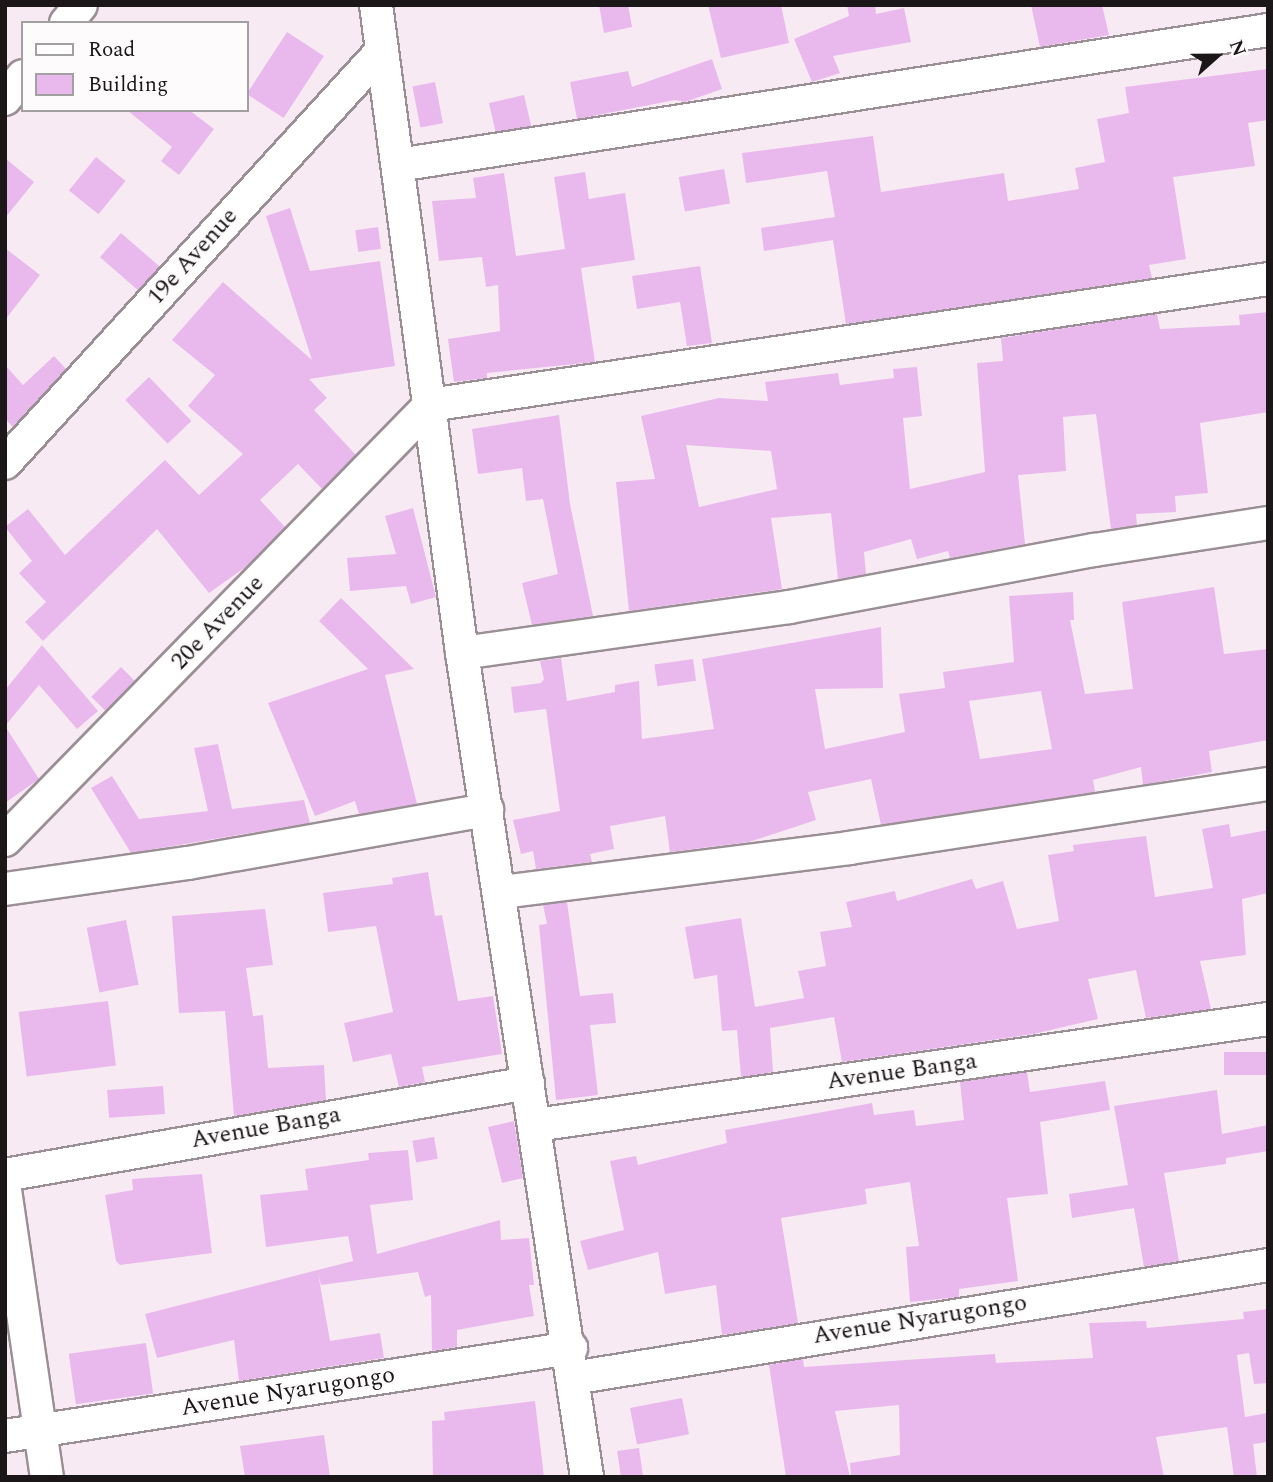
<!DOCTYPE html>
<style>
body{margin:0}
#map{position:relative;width:1273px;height:1482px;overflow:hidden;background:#f8eaf2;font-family:Spectral,serif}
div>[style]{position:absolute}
.building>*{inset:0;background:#e9b9ee;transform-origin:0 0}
.roads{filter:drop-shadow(2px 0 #9b8f96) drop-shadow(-2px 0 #9b8f96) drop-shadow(0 2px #9b8f96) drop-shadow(0 -2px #9b8f96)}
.minor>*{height:32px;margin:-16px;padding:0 16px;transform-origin:16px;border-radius:16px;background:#fff}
span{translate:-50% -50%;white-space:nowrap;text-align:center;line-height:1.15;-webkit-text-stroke:5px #fefbfd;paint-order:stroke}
.street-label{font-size:24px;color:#1b1719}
.frame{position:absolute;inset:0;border:7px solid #1b1719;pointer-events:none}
.legend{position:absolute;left:21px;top:21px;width:228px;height:91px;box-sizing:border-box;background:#fefbfd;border:2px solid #a3a0a2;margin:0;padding:9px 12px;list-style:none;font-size:21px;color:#1b1719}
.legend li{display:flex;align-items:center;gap:14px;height:35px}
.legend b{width:35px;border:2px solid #a3a0a2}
.north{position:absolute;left:1182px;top:21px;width:70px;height:70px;-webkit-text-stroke:5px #fefbfd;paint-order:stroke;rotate:69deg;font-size:19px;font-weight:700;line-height:28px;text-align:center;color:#1b1719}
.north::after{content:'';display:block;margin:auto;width:24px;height:32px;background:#1b1719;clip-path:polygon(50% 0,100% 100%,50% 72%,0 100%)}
</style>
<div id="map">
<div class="building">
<i style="clip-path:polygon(599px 5px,628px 5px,632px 27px,604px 33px)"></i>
<i style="clip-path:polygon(708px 5px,781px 5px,789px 43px,721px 58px)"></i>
<i style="clip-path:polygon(847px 5px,875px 5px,876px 14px,904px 8px,911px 42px,833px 56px,840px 73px,812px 82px,794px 39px,849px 16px)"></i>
<i style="clip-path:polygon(1031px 5px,1102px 5px,1109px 35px,1040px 47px)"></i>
<i style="left:287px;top:32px;width:44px;height:74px;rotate:33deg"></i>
<i style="clip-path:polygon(712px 59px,722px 89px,685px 102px,675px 100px,577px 119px,570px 82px,628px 71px,632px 87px)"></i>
<i style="clip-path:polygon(1268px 69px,1268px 120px,1248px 123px,1255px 166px,1173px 177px,1186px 259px,1149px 265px,1152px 278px,846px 324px,833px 240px,764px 251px,761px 228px,835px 217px,827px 171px,746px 183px,742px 153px,873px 136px,881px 192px,1004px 173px,1008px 201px,1079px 189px,1075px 168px,1105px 162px,1097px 119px,1129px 113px,1125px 87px)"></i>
<i style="left:435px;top:82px;width:42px;height:23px;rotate:79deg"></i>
<i style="left:524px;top:95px;width:32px;height:36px;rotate:77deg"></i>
<i style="clip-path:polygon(127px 110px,189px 110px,214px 129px,179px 175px,161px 161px,172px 147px)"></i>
<i style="left:96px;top:157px;width:38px;height:43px;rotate:39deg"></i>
<i style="clip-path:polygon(5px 158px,34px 182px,5px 218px)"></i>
<i style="left:724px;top:169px;width:35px;height:46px;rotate:80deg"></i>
<i style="clip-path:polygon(585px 172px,589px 199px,625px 193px,635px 260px,581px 268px,595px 362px,487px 373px,487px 378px,454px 382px,448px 339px,500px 331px,498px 285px,486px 287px,482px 257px,439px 261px,432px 201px,476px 198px,473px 178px,504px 173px,516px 256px,565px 249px,554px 177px)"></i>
<i style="clip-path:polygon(290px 208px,310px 271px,380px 261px,395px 366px,309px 379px,327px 398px,314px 410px,356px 455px,322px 489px,298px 464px,260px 500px,285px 527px,247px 566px,209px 593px,157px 529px,43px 641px,25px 622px,46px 602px,19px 573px,32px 561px,5px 527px,28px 509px,65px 555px,165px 460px,199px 495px,243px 454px,188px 406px,215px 375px,172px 340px,223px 282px,312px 360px,266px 216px)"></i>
<i style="left:378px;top:227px;width:22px;height:23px;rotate:82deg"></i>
<i style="left:121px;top:233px;width:52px;height:32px;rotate:41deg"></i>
<i style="clip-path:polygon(5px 248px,40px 275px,5px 320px)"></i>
<i style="clip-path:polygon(700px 266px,712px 343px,687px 346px,680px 302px,637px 309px,632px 276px)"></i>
<i style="clip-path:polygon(evenodd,1268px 312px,1268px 412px,1200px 423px,1208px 493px,1175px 496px,1176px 512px,1136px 514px,1137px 525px,1111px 529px,1096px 414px,1063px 417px,1066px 471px,1018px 475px,1025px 544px,950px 558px,948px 551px,917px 559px,911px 539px,864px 552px,866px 574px,838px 579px,831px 513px,771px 518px,782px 589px,629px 611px,616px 482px,655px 479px,641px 416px,719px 398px,768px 401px,765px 382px,838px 373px,840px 385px,894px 378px,893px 369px,917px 367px,922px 416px,903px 418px,910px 489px,985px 472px,977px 363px,1003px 361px,1001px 338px,1157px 314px,1160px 329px,1240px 325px,1239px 315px,1268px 312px,686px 445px,771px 451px,777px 489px,699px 507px,686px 445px)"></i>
<i style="clip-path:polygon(54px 356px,66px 369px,13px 427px,5px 419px,5px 365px,23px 385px)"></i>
<i style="left:149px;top:377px;width:61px;height:33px;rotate:46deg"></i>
<i style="clip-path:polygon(559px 415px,570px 504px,593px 616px,532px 625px,522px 583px,558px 574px,543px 499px,526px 501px,522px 468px,478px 474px,472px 429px)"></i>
<i style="clip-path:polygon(413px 508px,436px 597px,411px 604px,406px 586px,350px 591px,347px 558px,396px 554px,385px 516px)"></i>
<i style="clip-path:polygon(evenodd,1214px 587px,1224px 654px,1268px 649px,1268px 740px,1209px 751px,1212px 772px,1143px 785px,1141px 767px,1093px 780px,1095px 792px,881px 825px,871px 779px,808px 792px,816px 820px,749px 842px,670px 852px,665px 816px,610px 826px,614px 849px,590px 854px,592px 862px,536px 869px,533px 851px,521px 854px,513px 820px,560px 811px,546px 709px,514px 713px,511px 687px,541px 683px,544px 679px,540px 661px,561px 658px,567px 701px,615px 692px,615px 685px,639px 681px,642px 739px,714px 729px,702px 659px,881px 627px,883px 688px,815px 689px,825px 749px,905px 732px,899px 694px,945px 688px,943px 672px,1014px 662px,1009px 596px,1073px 592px,1074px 620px,1070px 620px,1085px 694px,1133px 689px,1122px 602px,1214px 587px,1041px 691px,1052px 749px,980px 759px,969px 701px,1041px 691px)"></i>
<i style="clip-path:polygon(341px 598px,414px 669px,385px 675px,417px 804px,359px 814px,355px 801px,315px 816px,268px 703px,368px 669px,319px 621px)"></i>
<i style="clip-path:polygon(42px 645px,98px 711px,77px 729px,39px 685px,5px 726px,5px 690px)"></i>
<i style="left:693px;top:659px;width:22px;height:39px;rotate:82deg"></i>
<i style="left:121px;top:667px;width:20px;height:42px;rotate:45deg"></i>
<i style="clip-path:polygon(5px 726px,39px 779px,5px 803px)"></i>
<i style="clip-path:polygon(218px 744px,232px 809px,304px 800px,310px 823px,131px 853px,91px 788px,112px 776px,139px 819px,208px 811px,194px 748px)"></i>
<i style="clip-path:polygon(1229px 824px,1231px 837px,1268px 830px,1268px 893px,1242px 899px,1246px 955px,1200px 961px,1211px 1009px,1146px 1018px,1136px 970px,1088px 979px,1098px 1019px,1033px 1034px,842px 1062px,834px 1017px,770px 1028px,773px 1072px,741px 1077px,737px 1030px,722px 1031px,717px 975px,694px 979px,685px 927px,741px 918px,755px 1007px,804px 998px,798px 971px,826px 966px,820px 932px,852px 927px,846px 902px,895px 891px,897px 901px,972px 879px,976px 889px,1003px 881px,1017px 929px,1059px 921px,1048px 855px,1074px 851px,1073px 845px,1146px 836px,1155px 897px,1213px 888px,1202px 829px)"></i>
<i style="clip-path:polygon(428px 872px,435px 916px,442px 915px,458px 1001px,493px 996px,502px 1054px,422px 1067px,425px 1082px,399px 1087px,391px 1054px,353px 1062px,344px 1023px,393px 1012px,376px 926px,328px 932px,323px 893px,393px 884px,392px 878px)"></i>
<i style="clip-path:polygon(567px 902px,580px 996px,613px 993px,616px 1023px,590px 1025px,598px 1095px,556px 1100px,539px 925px,547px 924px,543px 905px)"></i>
<i style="clip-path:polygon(265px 909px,273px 965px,246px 968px,253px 1016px,263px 1015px,268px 1068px,324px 1065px,326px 1100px,234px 1116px,225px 1011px,179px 1013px,172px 916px)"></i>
<i style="left:126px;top:920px;width:66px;height:40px;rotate:79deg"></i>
<i style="left:108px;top:1001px;width:65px;height:90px;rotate:83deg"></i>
<i style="left:1268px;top:1052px;width:23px;height:44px;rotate:90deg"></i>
<i style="clip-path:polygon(1027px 1072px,1030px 1092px,1105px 1081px,1110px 1110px,1040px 1122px,1048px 1194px,1007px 1198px,1018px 1281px,959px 1289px,959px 1297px,910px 1302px,906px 1247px,919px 1246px,910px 1182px,865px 1189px,867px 1204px,781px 1218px,798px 1323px,722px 1335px,716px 1285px,665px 1294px,658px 1252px,588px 1270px,580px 1241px,624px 1230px,610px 1161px,636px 1156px,638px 1165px,727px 1143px,725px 1130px,872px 1103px,874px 1115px,914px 1110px,916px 1126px,964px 1120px,960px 1082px)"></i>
<i style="left:163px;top:1086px;width:28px;height:56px;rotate:86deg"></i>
<i style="clip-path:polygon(1217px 1090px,1222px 1134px,1268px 1125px,1268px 1151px,1226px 1158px,1226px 1164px,1164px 1173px,1179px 1261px,1144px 1267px,1134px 1208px,1072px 1218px,1069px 1194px,1128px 1185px,1114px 1106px)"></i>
<i style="clip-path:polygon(514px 1121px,523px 1178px,502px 1183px,488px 1127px)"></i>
<i style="left:434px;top:1137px;width:22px;height:22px;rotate:80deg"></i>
<i style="clip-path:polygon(408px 1150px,413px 1200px,370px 1205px,377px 1254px,500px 1220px,501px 1240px,529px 1238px,534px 1285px,529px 1285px,534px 1316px,457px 1330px,457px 1347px,432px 1351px,431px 1295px,425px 1297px,418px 1272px,321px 1285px,318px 1273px,330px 1341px,380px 1333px,384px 1358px,239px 1381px,234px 1340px,157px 1358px,145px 1314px,353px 1261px,348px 1236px,266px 1247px,260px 1195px,308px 1190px,305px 1169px,369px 1160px,368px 1153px)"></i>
<i style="clip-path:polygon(202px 1174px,212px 1253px,120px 1265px,116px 1261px,105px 1195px,133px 1190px,132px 1179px)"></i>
<i style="clip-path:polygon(1268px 1309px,1268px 1383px,1254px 1384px,1249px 1353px,1237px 1355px,1245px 1417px,1268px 1413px,1268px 1442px,1253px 1444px,1257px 1477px,1234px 1477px,1227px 1427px,1156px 1437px,1164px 1477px,851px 1477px,850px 1463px,900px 1455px,899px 1405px,835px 1411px,850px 1477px,786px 1477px,769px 1365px,803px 1359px,804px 1367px,995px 1354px,996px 1363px,1093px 1358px,1089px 1323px,1146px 1321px,1147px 1328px,1244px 1319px,1243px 1312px)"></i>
<i style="left:146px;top:1343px;width:51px;height:78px;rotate:82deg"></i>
<i style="left:682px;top:1398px;width:37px;height:53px;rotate:79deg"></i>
<i style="clip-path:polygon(535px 1401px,544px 1477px,433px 1477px,432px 1421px,445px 1420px,444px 1412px)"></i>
<i style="clip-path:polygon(324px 1435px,330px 1477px,245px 1477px,240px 1446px)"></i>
<i style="left:639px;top:1448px;width:29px;height:22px;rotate:82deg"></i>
</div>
<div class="roads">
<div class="minor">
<i style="left:376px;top:5px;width:654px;rotate:82.44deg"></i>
<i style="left:462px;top:653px;width:833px;rotate:81.37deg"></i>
<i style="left:66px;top:23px;width:23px;rotate:-50deg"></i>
<i style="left:5px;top:99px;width:29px;rotate:-52deg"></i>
<i style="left:398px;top:165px;width:880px;rotate:-8.82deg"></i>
<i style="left:5px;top:463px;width:557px;rotate:-47.55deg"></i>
<i style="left:462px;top:653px;width:330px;rotate:-8deg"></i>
<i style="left:789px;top:607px;width:310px;rotate:-10.6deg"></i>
<i style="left:1094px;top:550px;width:176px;rotate:-8.8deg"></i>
<i style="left:5px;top:840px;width:608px;rotate:-45.67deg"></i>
<i style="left:430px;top:405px;width:847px;rotate:-8.55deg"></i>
<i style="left:5px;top:889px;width:185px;rotate:-8.1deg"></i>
<i style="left:188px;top:863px;width:304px;rotate:-10.1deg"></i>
<i style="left:501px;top:892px;width:351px;rotate:-7.2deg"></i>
<i style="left:849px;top:848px;width:424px;rotate:-8.7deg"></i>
<i style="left:536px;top:1125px;width:740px;rotate:-8.24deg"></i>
<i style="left:5px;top:1175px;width:531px;rotate:-9.98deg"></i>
<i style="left:5px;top:1190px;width:290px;rotate:81.7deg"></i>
<i style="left:573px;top:1378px;width:704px;rotate:-9.23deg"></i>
<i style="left:5px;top:1436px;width:573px;rotate:-8.84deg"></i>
</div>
</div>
<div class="street-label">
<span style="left:193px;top:257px;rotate:-48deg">19e Avenue</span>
<span style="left:218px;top:623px;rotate:-46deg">20e Avenue</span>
<span style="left:902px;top:1072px;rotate:-8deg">Avenue Banga</span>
<span style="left:266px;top:1128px;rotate:-10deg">Avenue Banga</span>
<span style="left:920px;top:1320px;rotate:-9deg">Avenue Nyarugongo</span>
<span style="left:288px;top:1392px;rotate:-9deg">Avenue Nyarugongo</span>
</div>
<div class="frame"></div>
<ul class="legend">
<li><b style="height:9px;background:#fff"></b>Road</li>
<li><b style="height:19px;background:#e9b9ee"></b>Building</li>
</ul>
<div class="north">N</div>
</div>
